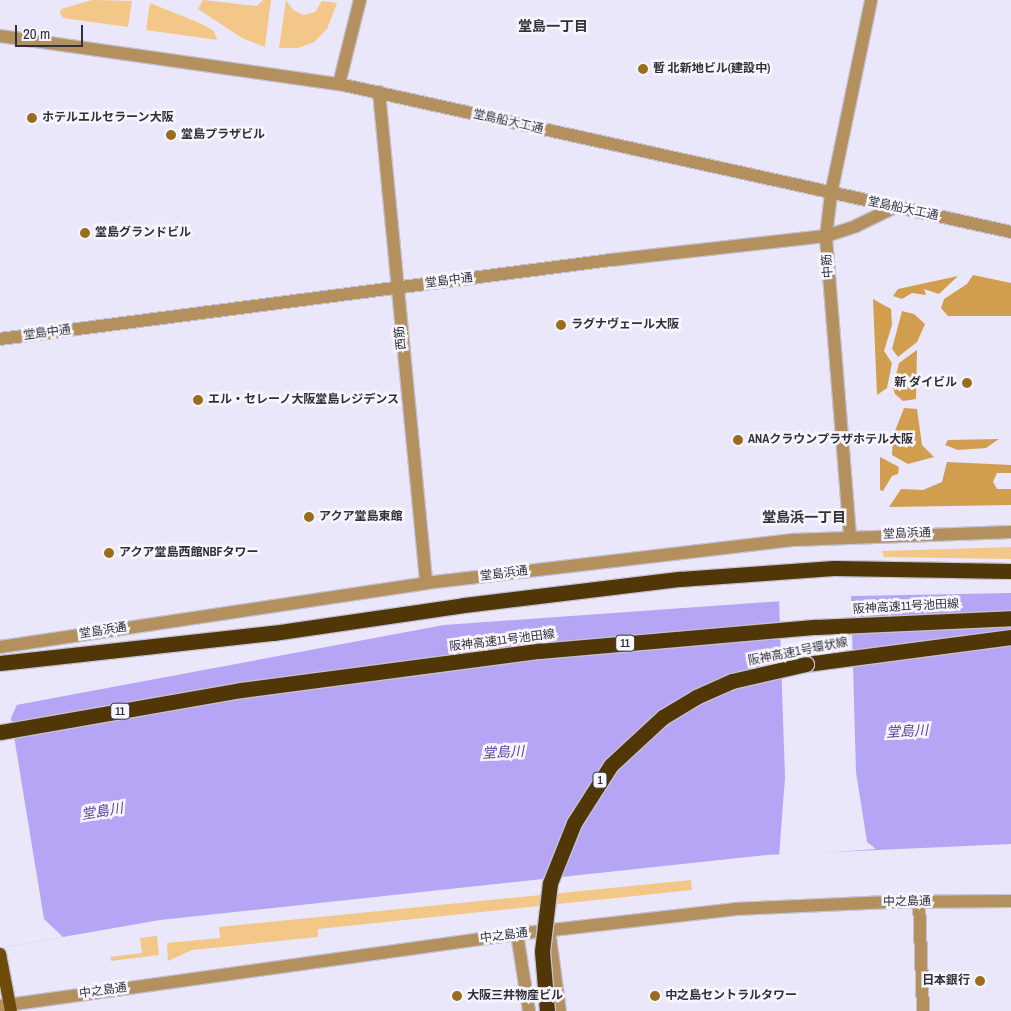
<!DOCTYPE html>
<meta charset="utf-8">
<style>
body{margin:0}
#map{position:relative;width:1011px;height:1011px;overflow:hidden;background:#eae7fb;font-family:"Archivo Narrow","Noto Sans JP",sans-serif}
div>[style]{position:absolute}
.green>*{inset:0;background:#f3c787}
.forest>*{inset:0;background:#d19d4e}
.water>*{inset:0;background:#b6a5f5}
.pier>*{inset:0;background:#eae7fb}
.roads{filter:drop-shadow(1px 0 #c5c2d4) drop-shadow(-1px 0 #c5c2d4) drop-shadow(0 1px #c5c2d4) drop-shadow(0 -1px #c5c2d4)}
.minor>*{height:12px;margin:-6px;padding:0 6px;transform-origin:6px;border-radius:6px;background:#b3905e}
.tertiary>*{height:12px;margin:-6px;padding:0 6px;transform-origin:6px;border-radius:6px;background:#b3905e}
.primary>*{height:12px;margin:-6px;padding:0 6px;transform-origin:6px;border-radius:6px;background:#6f4b09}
.motorway>*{height:15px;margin:-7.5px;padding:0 7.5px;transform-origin:7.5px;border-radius:7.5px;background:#513607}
.bridges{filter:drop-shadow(1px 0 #c5c2d4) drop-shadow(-1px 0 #c5c2d4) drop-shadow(0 1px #c5c2d4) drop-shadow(0 -1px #c5c2d4)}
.motorway-bridge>*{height:15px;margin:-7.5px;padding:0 7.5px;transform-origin:7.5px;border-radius:7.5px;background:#513607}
.dots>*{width:14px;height:14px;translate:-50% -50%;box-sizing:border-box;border:2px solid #f7f6fe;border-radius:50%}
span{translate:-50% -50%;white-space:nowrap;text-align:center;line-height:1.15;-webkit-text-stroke:5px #f7f6fe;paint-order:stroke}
.shield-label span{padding:1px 4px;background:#f7f6fe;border:1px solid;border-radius:4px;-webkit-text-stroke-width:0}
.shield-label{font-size:11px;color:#313037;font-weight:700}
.poi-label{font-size:12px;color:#313037;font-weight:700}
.left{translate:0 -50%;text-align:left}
.right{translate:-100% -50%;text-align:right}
.street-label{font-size:12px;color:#313037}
.neighbourhood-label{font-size:14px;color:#313037;font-weight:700}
.water-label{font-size:14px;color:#5c419e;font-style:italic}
.scale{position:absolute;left:15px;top:25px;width:68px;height:22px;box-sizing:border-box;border:2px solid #313037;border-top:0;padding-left:6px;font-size:15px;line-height:18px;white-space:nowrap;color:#313037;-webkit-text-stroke:4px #f7f6fe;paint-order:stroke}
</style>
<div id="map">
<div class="green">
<i style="clip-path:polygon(92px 0,132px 1px,128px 27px,63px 18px,60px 13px,61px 9px)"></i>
<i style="clip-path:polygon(203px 0,257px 6px,263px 0,271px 0,265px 47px,242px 38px,198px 9px)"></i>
<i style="clip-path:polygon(286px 0,293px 10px,304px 15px,315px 12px,322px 1px,337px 3px,327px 29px,314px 42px,298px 48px,279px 48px)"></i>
<i style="clip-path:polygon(150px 3px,202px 24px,214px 31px,217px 40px,146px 30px)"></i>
<i style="clip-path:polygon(1011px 547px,1011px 559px,884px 557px,882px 551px)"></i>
<i style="clip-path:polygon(691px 880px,692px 890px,318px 929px,318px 937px,192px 950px,168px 961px,167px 943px,220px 938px,219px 927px)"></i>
<i style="clip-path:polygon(157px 936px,159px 955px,111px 961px,110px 957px,142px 953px,140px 938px)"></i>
</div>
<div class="forest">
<i style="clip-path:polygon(973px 275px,1011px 283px,1011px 316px,948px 316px,941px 308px,944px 299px,967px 284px)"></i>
<i style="clip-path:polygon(958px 276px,939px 294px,924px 289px,926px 295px,912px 293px,902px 299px,893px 296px,898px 289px)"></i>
<i style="clip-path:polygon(873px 299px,891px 309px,892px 325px,884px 351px,892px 363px,887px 388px,877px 395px)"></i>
<i style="clip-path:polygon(902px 311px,914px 314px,925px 324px,917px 342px,898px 357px,892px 349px)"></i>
<i style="clip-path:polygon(917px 350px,916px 399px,903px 401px,895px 394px,893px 388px,899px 363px)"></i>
<i style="clip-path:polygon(904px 408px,917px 409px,922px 445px,934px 457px,908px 464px,892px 455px,893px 436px)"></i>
<i style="clip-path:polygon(999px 439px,986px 448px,958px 450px,945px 445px,948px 440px)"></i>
<i style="clip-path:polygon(880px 457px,899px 467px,898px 474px,892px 476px,883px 491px,880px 490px)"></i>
<i style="clip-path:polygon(947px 462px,1011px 465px,1011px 473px,997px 473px,993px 482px,997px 489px,1011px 489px,1011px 505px,889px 507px,901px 489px,923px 490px,942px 482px)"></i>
</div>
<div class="water">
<i style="clip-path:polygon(1011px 593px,1011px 844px,767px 855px,160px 920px,0 948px,0 708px,444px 625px,853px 596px)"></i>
</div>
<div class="pier">
<i style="clip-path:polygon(851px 594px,856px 772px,867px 842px,876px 849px,779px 856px,785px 778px,779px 599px)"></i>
<i style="clip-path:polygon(18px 702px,11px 718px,44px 919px,63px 937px,0 948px,0 705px)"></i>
</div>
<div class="roads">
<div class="minor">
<i style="left:0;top:36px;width:342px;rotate:8.1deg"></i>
<i style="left:339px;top:84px;width:688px;rotate:12.42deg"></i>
<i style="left:339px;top:84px;width:87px;rotate:-76deg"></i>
<i style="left:379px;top:92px;width:493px;rotate:84.5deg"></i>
<i style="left:0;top:339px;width:616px;rotate:-7.37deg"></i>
<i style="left:611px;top:260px;width:216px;rotate:-6.4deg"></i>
<i style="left:826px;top:236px;width:32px;rotate:-18deg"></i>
<i style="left:856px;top:226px;width:41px;rotate:-25.9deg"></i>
<i style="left:850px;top:536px;width:301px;rotate:-94.6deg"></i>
<i style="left:826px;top:236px;width:42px;rotate:-83.2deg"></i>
<i style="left:831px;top:194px;width:198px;rotate:-78.3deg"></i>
<i style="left:0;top:647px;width:431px;rotate:-8.5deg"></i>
<i style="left:426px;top:583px;width:371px;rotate:-6.7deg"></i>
<i style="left:794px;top:540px;width:217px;rotate:-2.1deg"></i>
<i style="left:549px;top:930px;width:82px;rotate:82.3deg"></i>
<i style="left:517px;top:934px;width:78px;rotate:81.1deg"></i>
</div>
<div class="tertiary">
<i style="left:919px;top:901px;width:110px;rotate:87.9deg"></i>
<i style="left:0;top:1006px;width:522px;rotate:-7.93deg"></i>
<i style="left:517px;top:934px;width:219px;rotate:-6.5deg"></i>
<i style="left:735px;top:909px;width:154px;rotate:-2.6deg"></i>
<i style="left:889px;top:902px;width:122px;rotate:-0.5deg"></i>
</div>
<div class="primary">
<i style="left:0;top:954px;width:58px;rotate:79.1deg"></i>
</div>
<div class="motorway">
<i style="left:0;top:663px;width:275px;rotate:-6.3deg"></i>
<i style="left:273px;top:633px;width:193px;rotate:-8.3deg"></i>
<i style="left:464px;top:605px;width:218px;rotate:-6.9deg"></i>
<i style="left:680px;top:579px;width:154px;rotate:-4.1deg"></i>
<i style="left:834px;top:568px;width:177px;rotate:1deg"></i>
<i style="left:806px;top:664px;width:207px;rotate:-7.5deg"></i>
<i style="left:0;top:732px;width:245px;rotate:-9.9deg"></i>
<i style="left:241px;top:690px;width:301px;rotate:-7.5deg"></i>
<i style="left:539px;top:651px;width:278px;rotate:-5deg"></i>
<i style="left:816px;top:627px;width:195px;rotate:-2.6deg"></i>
</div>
</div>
<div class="bridges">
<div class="motorway-bridge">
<i style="left:547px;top:1011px;width:60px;rotate:-94.8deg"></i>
<i style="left:542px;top:951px;width:68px;rotate:-83.3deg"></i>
<i style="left:550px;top:883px;width:65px;rotate:-68.2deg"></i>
<i style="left:574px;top:823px;width:69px;rotate:-57.5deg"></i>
<i style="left:611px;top:765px;width:71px;rotate:-42.7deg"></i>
<i style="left:663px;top:717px;width:39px;rotate:-31deg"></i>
<i style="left:696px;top:697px;width:39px;rotate:-24deg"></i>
<i style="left:732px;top:681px;width:76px;rotate:-12.9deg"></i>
</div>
</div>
<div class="dots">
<i style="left:643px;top:69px;background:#9b6c1d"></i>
<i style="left:32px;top:118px;background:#9b6c1d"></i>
<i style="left:171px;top:135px;background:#9b6c1d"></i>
<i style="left:85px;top:233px;background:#9b6c1d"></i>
<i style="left:561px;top:325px;background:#9b6c1d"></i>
<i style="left:967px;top:383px;background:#9b6c1d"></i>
<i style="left:198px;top:400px;background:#9b6c1d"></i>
<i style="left:738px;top:440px;background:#9b6c1d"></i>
<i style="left:309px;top:517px;background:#9b6c1d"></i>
<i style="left:109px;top:553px;background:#9b6c1d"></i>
<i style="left:980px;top:981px;background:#9b6c1d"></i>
<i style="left:457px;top:996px;background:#9b6c1d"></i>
<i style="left:655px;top:996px;background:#9b6c1d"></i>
</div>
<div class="shield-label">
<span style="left:625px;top:643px">11</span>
<span style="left:120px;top:711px">11</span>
<span style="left:600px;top:780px">1</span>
</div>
<div class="poi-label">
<span class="left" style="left:653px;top:69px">暫 北新地ビル(建設中)</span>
<span class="left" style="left:42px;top:118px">ホテルエルセラーン大阪</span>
<span class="left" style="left:181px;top:135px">堂島プラザビル</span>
<span class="left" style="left:95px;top:233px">堂島グランドビル</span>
<span class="left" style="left:571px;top:325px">ラグナヴェール大阪</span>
<span class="right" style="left:957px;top:383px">新 ダイビル</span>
<span class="left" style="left:208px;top:400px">エル・セレーノ大阪堂島レジデンス</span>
<span class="left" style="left:748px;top:440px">ANAクラウンプラザホテル大阪</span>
<span class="left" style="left:319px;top:517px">アクア堂島東館</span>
<span class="left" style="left:119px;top:553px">アクア堂島西館NBFタワー</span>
<span class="right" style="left:970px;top:981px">日本銀行</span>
<span class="left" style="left:467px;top:996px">大阪三井物産ビル</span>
<span class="left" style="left:665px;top:996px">中之島セントラルタワー</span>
</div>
<div class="street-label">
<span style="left:508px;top:122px;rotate:13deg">堂島船大工通</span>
<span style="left:903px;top:209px;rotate:12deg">堂島船大工通</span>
<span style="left:828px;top:266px;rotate:-94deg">中筋</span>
<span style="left:449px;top:281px;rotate:-7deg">堂島中通</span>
<span style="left:47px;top:333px;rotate:-7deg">堂島中通</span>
<span style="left:401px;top:338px;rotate:-96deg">西筋</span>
<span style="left:907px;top:534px;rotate:-2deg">堂島浜通</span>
<span style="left:504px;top:574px;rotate:-7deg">堂島浜通</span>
<span style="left:906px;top:607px;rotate:-3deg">阪神高速11号池田線</span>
<span style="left:103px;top:631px;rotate:-9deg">堂島浜通</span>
<span style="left:502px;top:641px;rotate:-7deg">阪神高速11号池田線</span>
<span style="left:798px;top:652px;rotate:-11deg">阪神高速1号環状線</span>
<span style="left:907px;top:902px;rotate:-1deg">中之島通</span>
<span style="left:504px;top:936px;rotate:-7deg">中之島通</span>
<span style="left:103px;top:991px;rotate:-8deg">中之島通</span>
</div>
<div class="neighbourhood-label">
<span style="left:553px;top:26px">堂島一丁目</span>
<span style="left:804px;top:517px">堂島浜一丁目</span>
</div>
<div class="water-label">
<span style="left:907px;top:731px;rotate:-3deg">堂島川</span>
<span style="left:503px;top:752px;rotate:-3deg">堂島川</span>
<span style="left:102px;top:811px;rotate:-9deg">堂島川</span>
</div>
<div class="scale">20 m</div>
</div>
